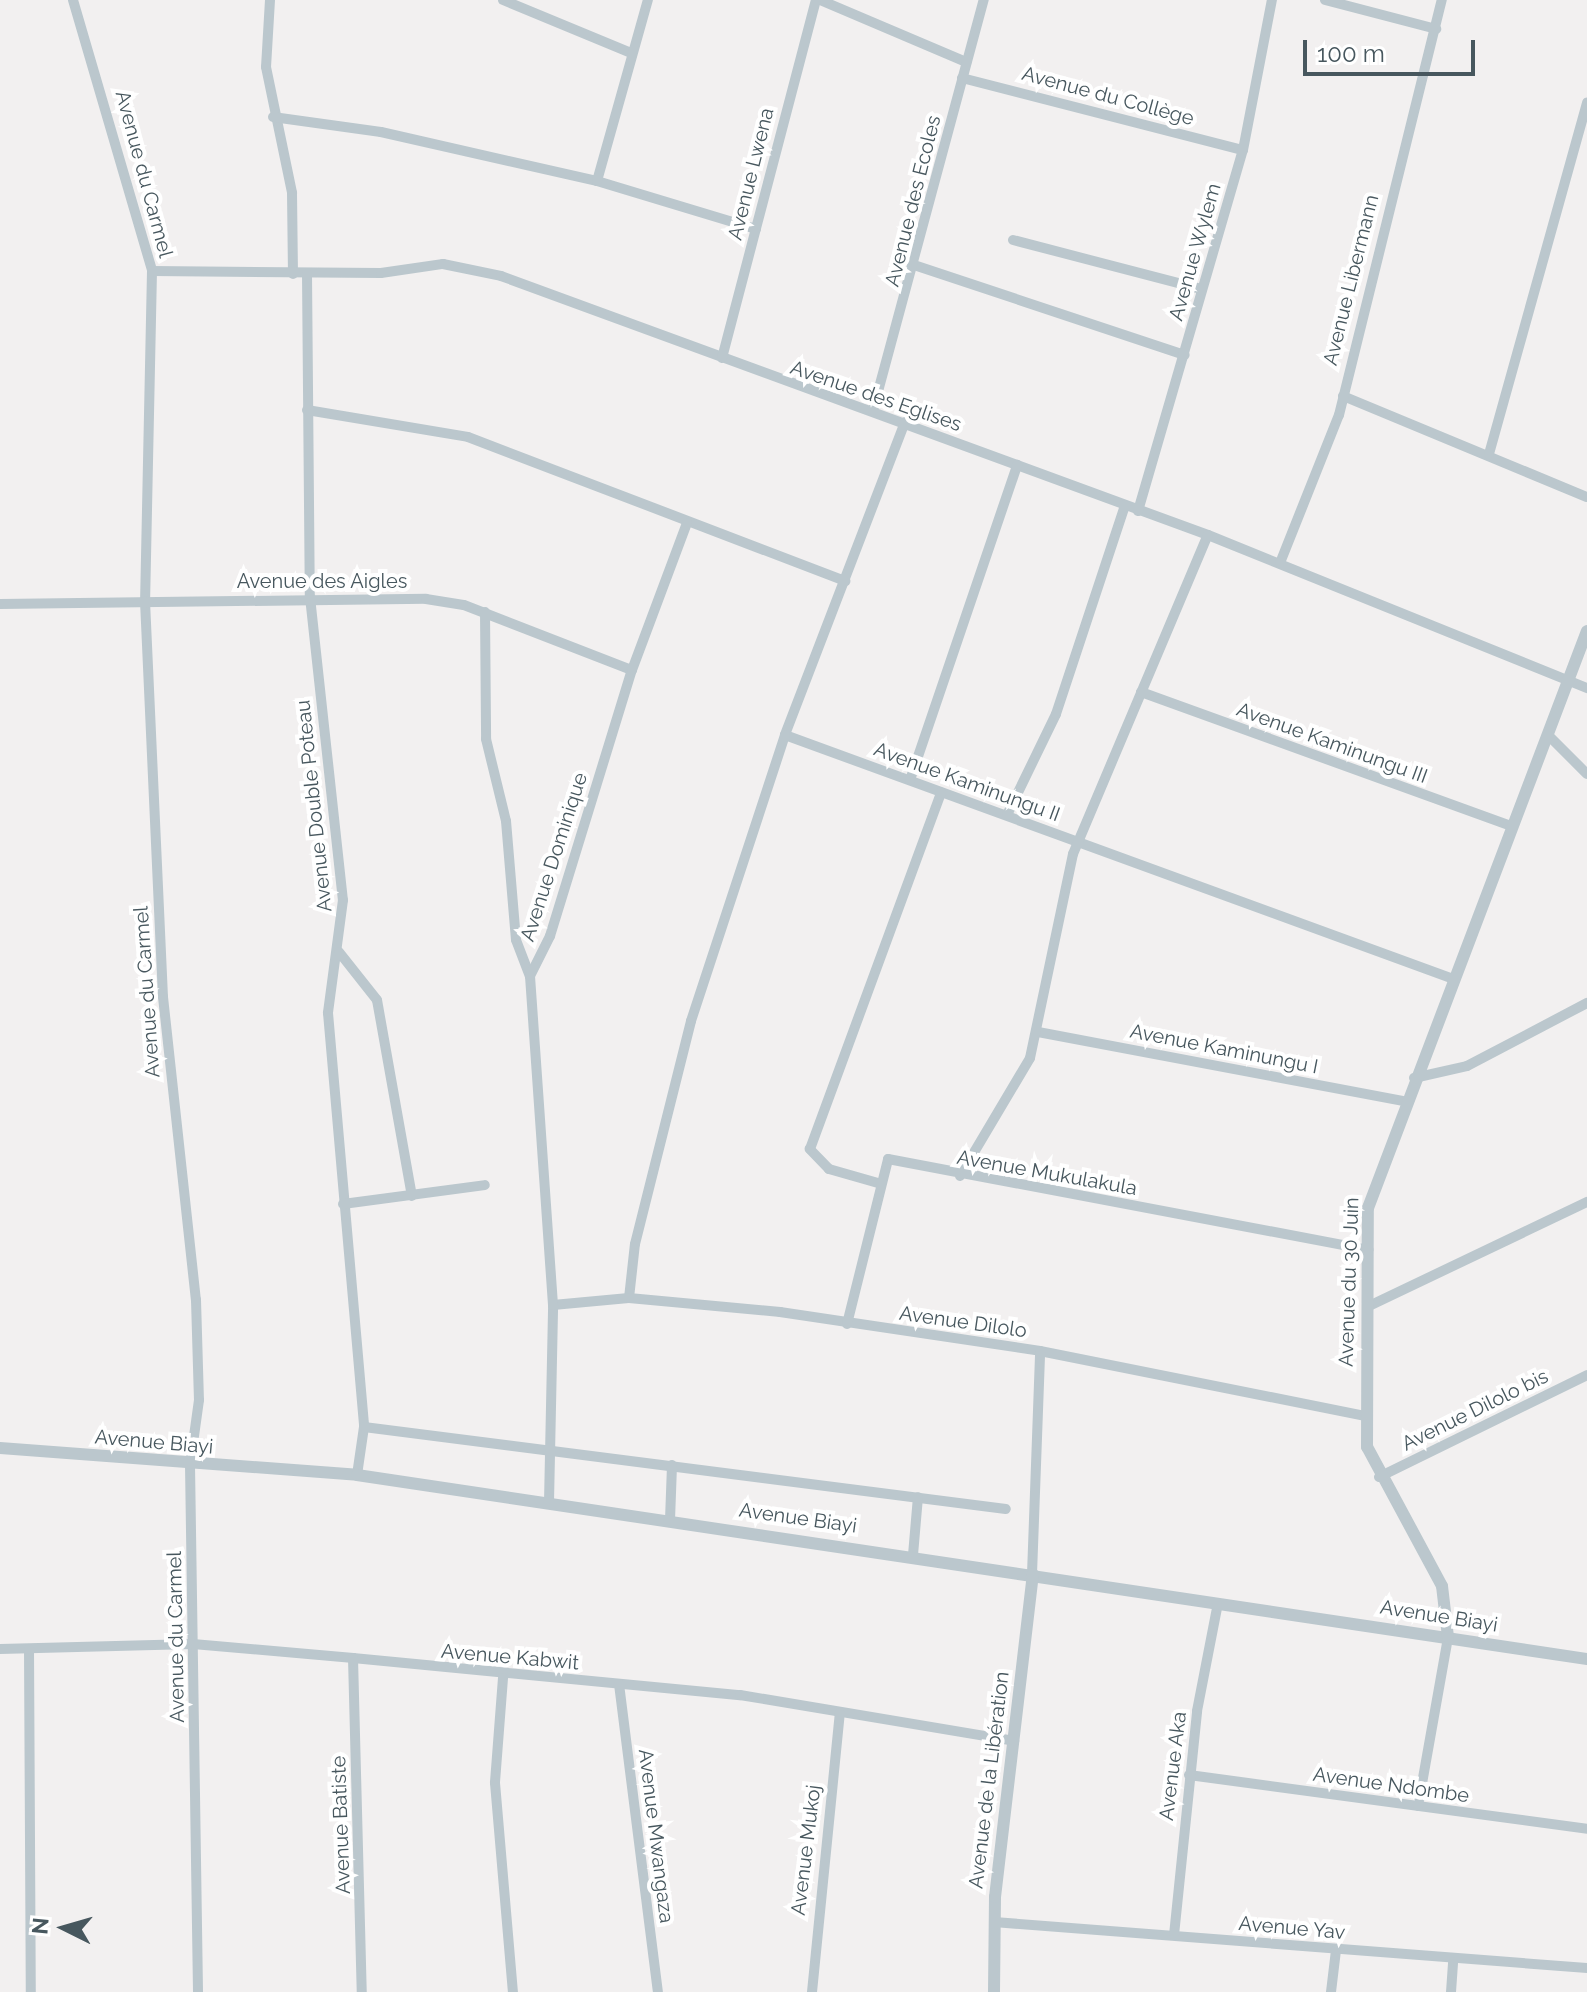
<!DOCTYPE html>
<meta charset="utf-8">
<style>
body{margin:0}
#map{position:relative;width:1587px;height:1992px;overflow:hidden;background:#f2f0f0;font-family:Raleway,sans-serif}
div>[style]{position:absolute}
.minor>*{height:10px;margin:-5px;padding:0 5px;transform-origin:5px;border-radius:5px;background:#bbc7cd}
.tertiary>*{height:12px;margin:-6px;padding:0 6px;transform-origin:6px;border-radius:6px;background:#bbc7cd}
span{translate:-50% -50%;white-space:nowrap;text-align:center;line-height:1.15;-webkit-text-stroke:8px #fff;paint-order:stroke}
.street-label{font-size:20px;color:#47575e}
.north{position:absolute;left:24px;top:1888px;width:80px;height:80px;-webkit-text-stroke:6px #fff;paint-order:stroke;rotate:275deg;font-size:22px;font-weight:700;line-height:32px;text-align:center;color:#47575e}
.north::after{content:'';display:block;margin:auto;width:28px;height:36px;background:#47575e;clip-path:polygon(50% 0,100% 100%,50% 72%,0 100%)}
.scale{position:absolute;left:1303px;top:40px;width:172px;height:36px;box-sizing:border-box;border:4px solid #47575e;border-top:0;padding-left:10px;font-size:24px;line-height:28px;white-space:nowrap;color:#47575e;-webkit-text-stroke:6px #fff;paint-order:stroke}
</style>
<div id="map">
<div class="minor">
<i style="left:73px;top:0;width:282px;rotate:73.7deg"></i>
<i style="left:152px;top:271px;width:330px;rotate:91.2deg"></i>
<i style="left:145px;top:601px;width:396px;rotate:87.4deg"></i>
<i style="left:163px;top:997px;width:305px;rotate:83.8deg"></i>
<i style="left:196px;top:1300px;width:100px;rotate:88.3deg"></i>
<i style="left:199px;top:1400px;width:66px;rotate:97.9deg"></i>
<i style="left:190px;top:1465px;width:527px;rotate:89.13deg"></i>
<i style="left:270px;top:0;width:67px;rotate:93.4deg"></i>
<i style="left:266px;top:67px;width:129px;rotate:78.3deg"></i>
<i style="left:292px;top:193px;width:81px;rotate:89.3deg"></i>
<i style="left:503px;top:0;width:139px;rotate:22.5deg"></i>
<i style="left:820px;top:0;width:159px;rotate:23deg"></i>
<i style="left:1325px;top:0;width:115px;rotate:14.6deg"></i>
<i style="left:962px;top:78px;width:290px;rotate:14.4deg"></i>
<i style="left:273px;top:117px;width:109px;rotate:7.9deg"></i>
<i style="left:381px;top:132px;width:221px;rotate:12.8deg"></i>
<i style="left:597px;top:181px;width:166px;rotate:16.8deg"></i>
<i style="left:597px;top:181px;width:188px;rotate:-74.3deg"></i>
<i style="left:1013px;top:240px;width:194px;rotate:14.6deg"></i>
<i style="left:917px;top:266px;width:282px;rotate:18.4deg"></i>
<i style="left:152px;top:271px;width:229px;rotate:0.5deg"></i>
<i style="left:381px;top:273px;width:63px;rotate:-8.3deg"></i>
<i style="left:443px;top:264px;width:59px;rotate:11.7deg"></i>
<i style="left:501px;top:276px;width:753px;rotate:20.12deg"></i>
<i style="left:1208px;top:535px;width:409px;rotate:22deg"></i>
<i style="left:307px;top:274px;width:323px;rotate:89.5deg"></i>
<i style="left:310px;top:597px;width:305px;rotate:83.8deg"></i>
<i style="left:343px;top:900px;width:114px;rotate:97.6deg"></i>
<i style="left:328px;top:1013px;width:416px;rotate:85deg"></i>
<i style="left:364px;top:1427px;width:49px;rotate:98.3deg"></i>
<i style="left:722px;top:358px;width:370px;rotate:-75.3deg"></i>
<i style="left:1343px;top:396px;width:264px;rotate:22.5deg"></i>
<i style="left:307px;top:410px;width:163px;rotate:9.5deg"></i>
<i style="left:468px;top:437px;width:404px;rotate:20.9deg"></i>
<i style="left:873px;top:410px;width:425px;rotate:-74.9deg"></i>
<i style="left:905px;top:422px;width:335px;rotate:111deg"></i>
<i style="left:785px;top:735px;width:709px;rotate:20.05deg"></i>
<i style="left:1489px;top:454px;width:365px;rotate:-74.4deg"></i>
<i style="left:1138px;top:511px;width:376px;rotate:-73.8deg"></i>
<i style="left:1243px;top:150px;width:153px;rotate:-79.1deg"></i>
<i style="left:1280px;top:563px;width:159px;rotate:-68.3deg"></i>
<i style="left:1339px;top:415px;width:428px;rotate:-76.1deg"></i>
<i style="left:0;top:604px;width:426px;rotate:-0.7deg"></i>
<i style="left:426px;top:599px;width:38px;rotate:9deg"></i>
<i style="left:464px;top:605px;width:180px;rotate:21.2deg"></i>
<i style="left:485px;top:612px;width:127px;rotate:89.5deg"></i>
<i style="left:486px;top:739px;width:84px;rotate:76.3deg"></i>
<i style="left:506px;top:821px;width:119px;rotate:85.2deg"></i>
<i style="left:516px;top:940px;width:39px;rotate:69deg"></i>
<i style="left:1141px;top:692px;width:394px;rotate:19.9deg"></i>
<i style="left:1548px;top:735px;width:55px;rotate:45deg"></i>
<i style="left:910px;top:780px;width:333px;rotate:-71.2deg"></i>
<i style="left:1007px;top:815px;width:112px;rotate:-64.1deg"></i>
<i style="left:1056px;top:714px;width:220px;rotate:-71.7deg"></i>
<i style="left:339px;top:952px;width:61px;rotate:51.6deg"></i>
<i style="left:377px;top:1000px;width:199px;rotate:79.9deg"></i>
<i style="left:1038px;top:1032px;width:371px;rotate:10.7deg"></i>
<i style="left:1414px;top:1078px;width:54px;rotate:-12.8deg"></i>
<i style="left:1467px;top:1066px;width:136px;rotate:-27.7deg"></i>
<i style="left:960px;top:1176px;width:137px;rotate:-59.3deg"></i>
<i style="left:1030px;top:1058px;width:208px;rotate:-78.1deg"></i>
<i style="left:1073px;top:854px;width:346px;rotate:-67.1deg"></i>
<i style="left:878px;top:1183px;width:51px;rotate:-164.1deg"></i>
<i style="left:829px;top:1169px;width:28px;rotate:-134deg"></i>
<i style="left:810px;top:1149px;width:380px;rotate:-69.8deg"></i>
<i style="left:343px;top:1204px;width:143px;rotate:-7.6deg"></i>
<i style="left:629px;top:1298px;width:54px;rotate:-83.7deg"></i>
<i style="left:635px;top:1244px;width:230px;rotate:-75.9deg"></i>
<i style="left:691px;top:1021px;width:301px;rotate:-71.8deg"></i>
<i style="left:553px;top:1305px;width:76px;rotate:-5.3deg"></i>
<i style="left:629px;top:1298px;width:152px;rotate:5.3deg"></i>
<i style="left:780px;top:1312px;width:263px;rotate:8.5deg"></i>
<i style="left:1040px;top:1351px;width:331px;rotate:11.3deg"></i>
<i style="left:1369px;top:1306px;width:242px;rotate:-25.5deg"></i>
<i style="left:847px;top:1324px;width:170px;rotate:-76deg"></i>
<i style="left:888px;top:1159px;width:489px;rotate:10.7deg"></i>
<i style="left:364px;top:1427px;width:647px;rotate:7.28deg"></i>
<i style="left:1379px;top:1477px;width:232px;rotate:-26.1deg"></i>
<i style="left:549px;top:1502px;width:197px;rotate:-88.8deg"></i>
<i style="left:553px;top:1305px;width:330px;rotate:-94deg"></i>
<i style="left:530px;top:976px;width:45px;rotate:-63.4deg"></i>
<i style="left:550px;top:936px;width:278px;rotate:-72.9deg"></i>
<i style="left:632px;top:670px;width:157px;rotate:-69.5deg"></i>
<i style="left:670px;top:1520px;width:55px;rotate:-87.9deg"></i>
<i style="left:913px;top:1555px;width:58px;rotate:-85.1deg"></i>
<i style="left:1032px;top:1574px;width:223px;rotate:-87.9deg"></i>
<i style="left:0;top:1649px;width:193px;rotate:-1.5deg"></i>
<i style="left:193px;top:1644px;width:161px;rotate:5deg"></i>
<i style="left:353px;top:1658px;width:389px;rotate:5.5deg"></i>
<i style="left:740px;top:1695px;width:278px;rotate:9.5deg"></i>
<i style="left:29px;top:1649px;width:343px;rotate:89.7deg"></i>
<i style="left:353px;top:1658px;width:334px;rotate:88.5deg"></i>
<i style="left:503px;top:1678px;width:105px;rotate:94.4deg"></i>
<i style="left:495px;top:1783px;width:210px;rotate:85.1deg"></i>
<i style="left:619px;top:1684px;width:310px;rotate:82.8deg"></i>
<i style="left:1189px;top:1775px;width:402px;rotate:7.7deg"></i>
<i style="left:1418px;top:1806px;width:172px;rotate:-79.9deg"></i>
<i style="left:994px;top:1922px;width:595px;rotate:4.44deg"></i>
<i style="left:1174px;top:1935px;width:225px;rotate:-84.1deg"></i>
<i style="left:1197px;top:1711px;width:110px;rotate:-79deg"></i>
<i style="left:812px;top:1992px;width:280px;rotate:-84.3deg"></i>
<i style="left:1331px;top:1992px;width:42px;rotate:-83.2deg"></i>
<i style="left:1451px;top:1992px;width:30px;rotate:-86deg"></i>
</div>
<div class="tertiary">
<i style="left:0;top:1448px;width:358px;rotate:4.3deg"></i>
<i style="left:357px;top:1475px;width:1244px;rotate:8.51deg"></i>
<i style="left:1448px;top:1637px;width:51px;rotate:-96.7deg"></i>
<i style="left:1442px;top:1586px;width:158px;rotate:-118.3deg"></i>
<i style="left:1367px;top:1447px;width:239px;rotate:-89.8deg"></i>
<i style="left:1368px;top:1208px;width:617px;rotate:-69.22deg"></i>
<i style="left:994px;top:1992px;width:95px;rotate:-89.4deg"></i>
<i style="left:995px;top:1897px;width:325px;rotate:-83.3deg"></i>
</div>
<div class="street-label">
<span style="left:1108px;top:96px;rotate:15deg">Avenue du Collège</span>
<span style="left:144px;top:174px;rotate:75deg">Avenue du Carmel</span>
<span style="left:751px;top:174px;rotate:-76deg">Avenue Lwena</span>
<span style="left:913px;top:201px;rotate:-76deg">Avenue des Ecoles</span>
<span style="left:1195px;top:252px;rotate:-74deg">Avenue Wylem</span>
<span style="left:1351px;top:280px;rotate:-76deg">Avenue Libermann</span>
<span style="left:876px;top:396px;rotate:19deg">Avenue des Eglises</span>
<span style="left:322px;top:581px">Avenue des Aigles</span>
<span style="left:1332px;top:743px;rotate:20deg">Avenue Kaminungu III</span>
<span style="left:967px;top:782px;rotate:20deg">Avenue Kaminungu II</span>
<span style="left:314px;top:806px;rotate:-96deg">Avenue Double Poteau</span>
<span style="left:554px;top:857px;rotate:-72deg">Avenue Dominique</span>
<span style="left:147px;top:992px;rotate:-94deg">Avenue du Carmel</span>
<span style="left:1224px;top:1049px;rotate:11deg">Avenue Kaminungu I</span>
<span style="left:1047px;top:1173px;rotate:10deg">Avenue Mukulakula</span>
<span style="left:1349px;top:1282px;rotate:-88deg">Avenue du 30 Juin</span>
<span style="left:963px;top:1322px;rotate:8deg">Avenue Dilolo</span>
<span style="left:1475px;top:1410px;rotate:-26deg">Avenue Dilolo bis</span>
<span style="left:154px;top:1442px;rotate:5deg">Avenue Biayi</span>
<span style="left:798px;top:1518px;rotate:8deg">Avenue Biayi</span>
<span style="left:1439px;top:1616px;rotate:9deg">Avenue Biayi</span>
<span style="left:176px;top:1637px;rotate:-91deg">Avenue du Carmel</span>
<span style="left:510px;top:1657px;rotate:5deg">Avenue Kabwit</span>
<span style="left:1173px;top:1766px;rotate:-83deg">Avenue Aka</span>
<span style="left:989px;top:1780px;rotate:-83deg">Avenue de la Libération</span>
<span style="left:1391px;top:1785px;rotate:8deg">Avenue Ndombe</span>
<span style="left:341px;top:1825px;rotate:-92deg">Avenue Batiste</span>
<span style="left:656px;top:1836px;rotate:83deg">Avenue Mwangaza</span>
<span style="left:806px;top:1850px;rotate:-83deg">Avenue Mukoj</span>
<span style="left:1292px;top:1928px;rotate:5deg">Avenue Yav</span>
</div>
<div class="north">N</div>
<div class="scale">100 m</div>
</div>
